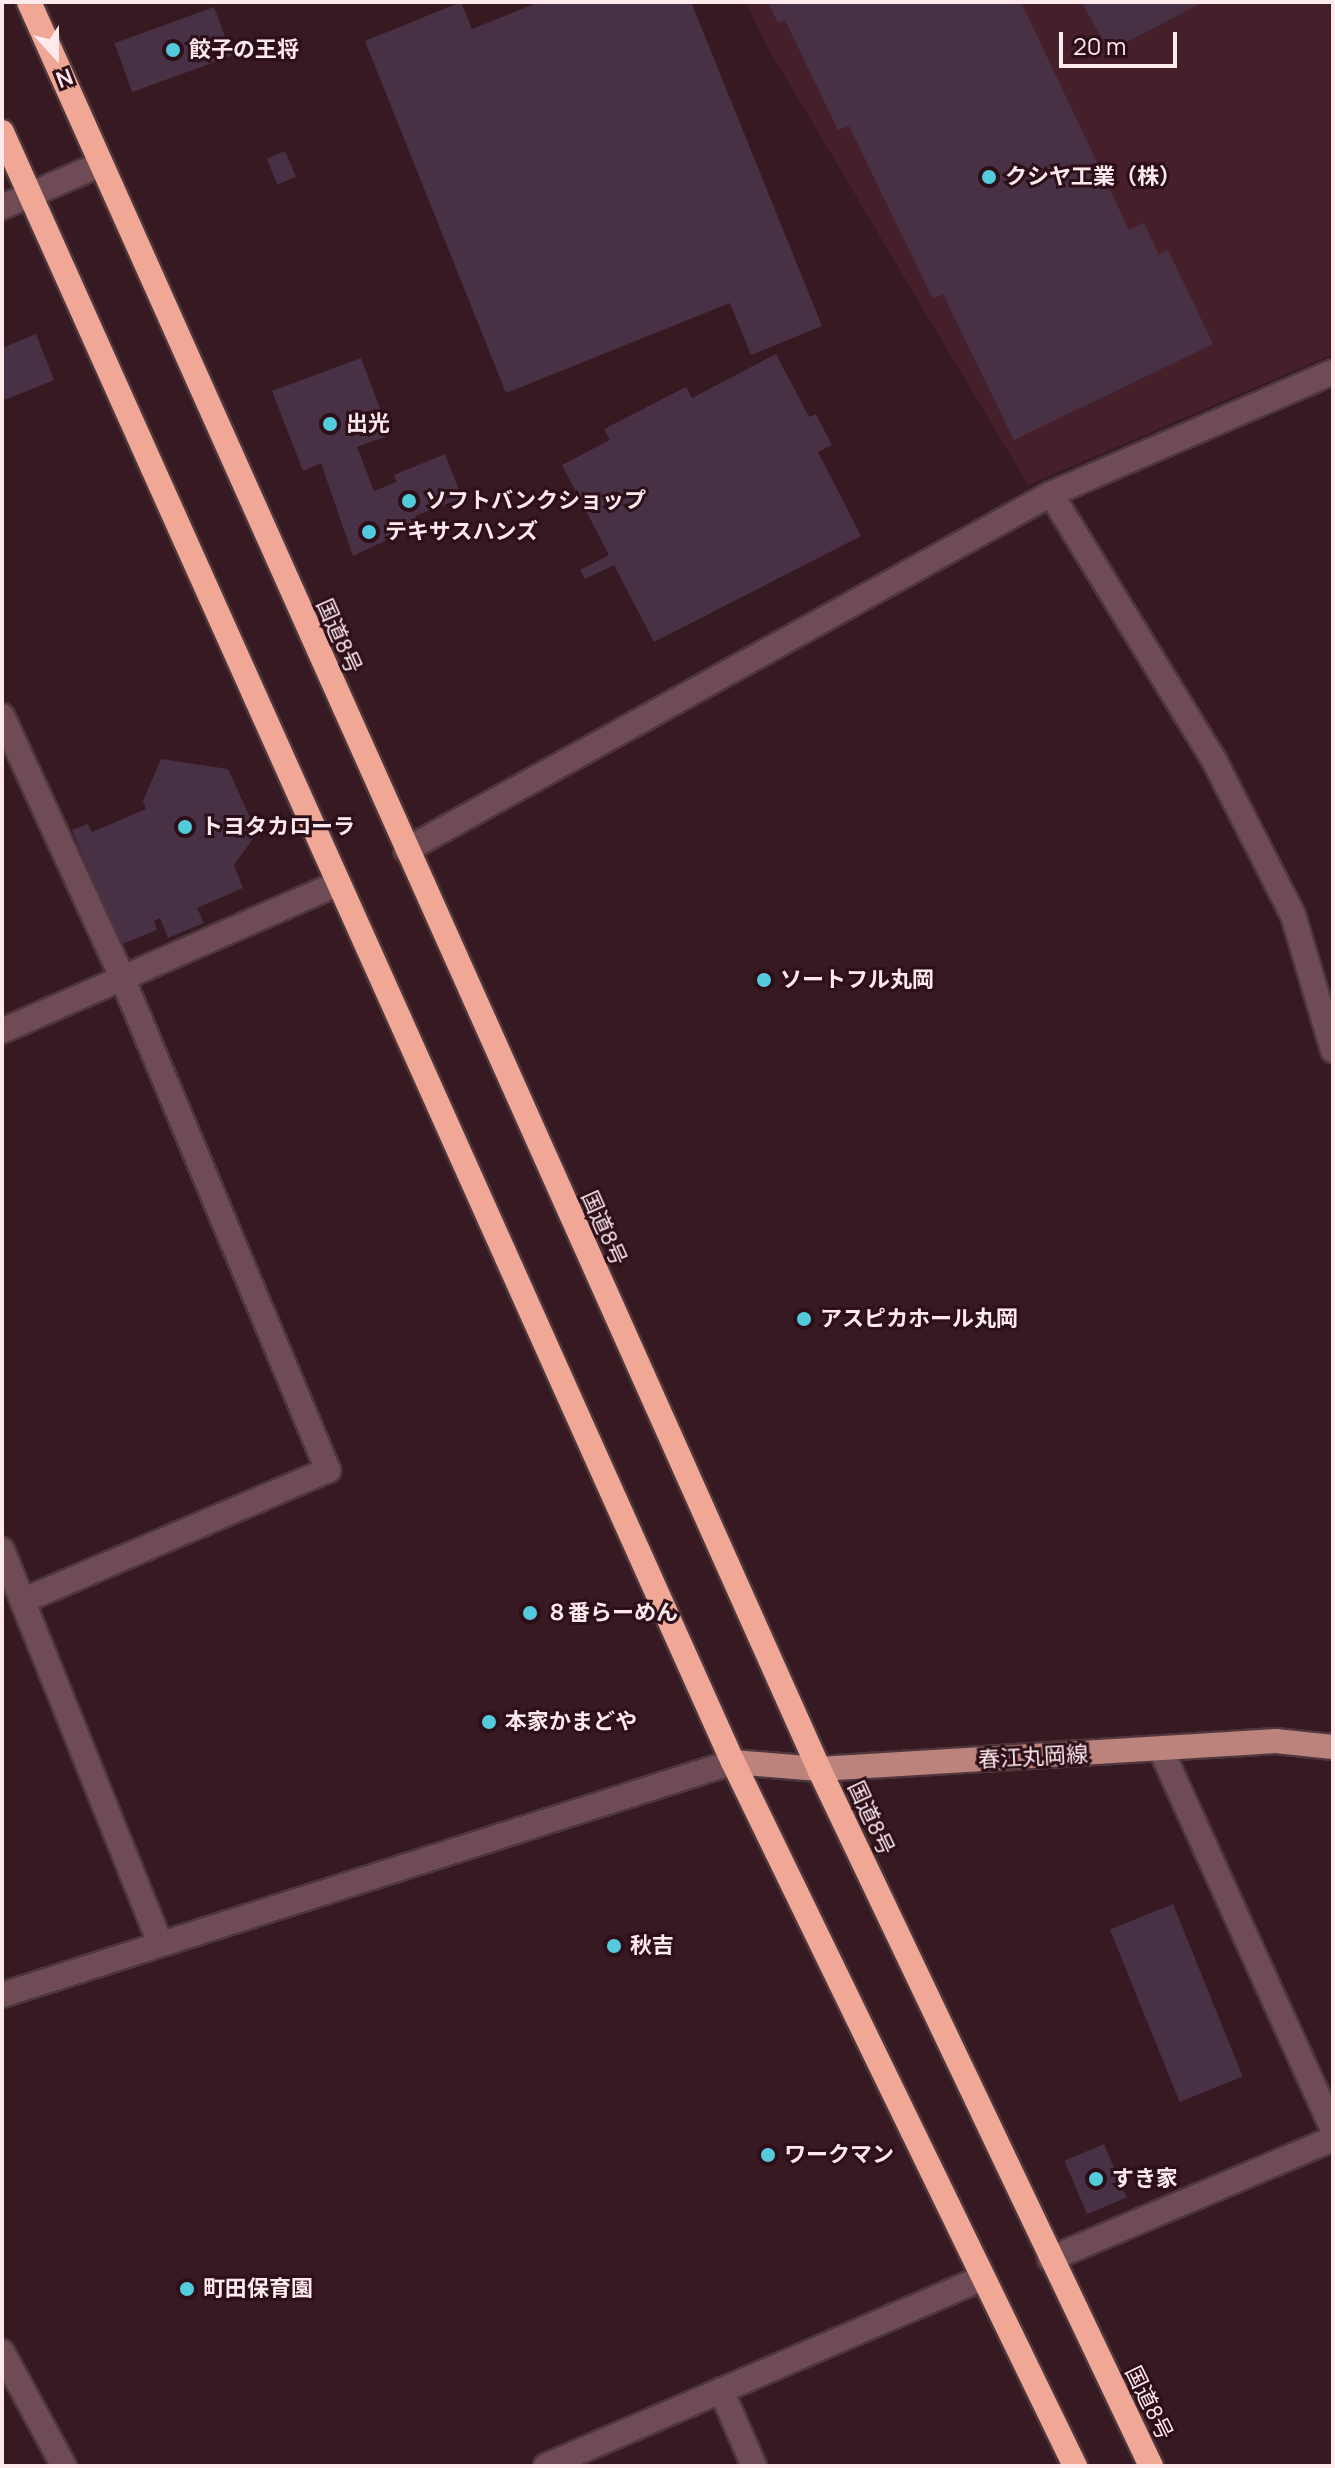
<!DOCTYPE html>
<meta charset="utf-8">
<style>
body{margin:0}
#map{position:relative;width:1335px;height:2468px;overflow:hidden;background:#361921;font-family:Manrope,"Noto Sans JP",sans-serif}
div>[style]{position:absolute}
.built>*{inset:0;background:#45202b}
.building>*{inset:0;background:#493145;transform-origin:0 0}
.roads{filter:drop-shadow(2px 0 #4e363d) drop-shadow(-2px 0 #4e363d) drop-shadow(0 2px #4e363d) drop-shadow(0 -2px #4e363d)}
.minor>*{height:24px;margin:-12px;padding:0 12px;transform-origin:12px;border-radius:12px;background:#6f4c55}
.major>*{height:24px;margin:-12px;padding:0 12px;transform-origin:12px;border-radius:12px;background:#bc837c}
.highway>*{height:24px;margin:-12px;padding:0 12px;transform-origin:12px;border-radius:12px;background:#f0a796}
.dots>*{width:22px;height:22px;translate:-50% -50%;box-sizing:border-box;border:4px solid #2c0f18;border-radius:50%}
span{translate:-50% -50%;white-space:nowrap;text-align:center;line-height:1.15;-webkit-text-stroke:6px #2c0f18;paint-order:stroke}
.poi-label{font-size:22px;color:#fee9ed;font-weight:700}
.left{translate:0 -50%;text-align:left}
.street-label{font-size:22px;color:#fee9ed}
.frame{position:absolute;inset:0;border:4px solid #fee9ed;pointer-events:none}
.north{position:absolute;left:16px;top:16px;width:80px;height:80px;-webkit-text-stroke:6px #2c0f18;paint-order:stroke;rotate:159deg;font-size:22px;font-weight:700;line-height:32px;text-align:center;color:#fee9ed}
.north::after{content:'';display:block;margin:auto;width:28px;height:36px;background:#fee9ed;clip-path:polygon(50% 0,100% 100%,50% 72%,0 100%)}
.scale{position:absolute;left:1059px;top:32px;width:118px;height:36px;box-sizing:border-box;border:4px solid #fee9ed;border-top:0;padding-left:10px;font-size:24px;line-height:28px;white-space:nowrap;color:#fee9ed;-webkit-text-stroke:6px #2c0f18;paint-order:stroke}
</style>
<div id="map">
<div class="built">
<i style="clip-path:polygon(746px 2px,1328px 2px,1333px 16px,1333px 354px,1028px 485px,765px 43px)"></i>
</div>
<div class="building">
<i style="clip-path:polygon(461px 2px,472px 29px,539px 2px,691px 2px,822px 326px,751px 355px,730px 303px,506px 393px,365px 41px)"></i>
<i style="clip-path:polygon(768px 2px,1021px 2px,1129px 230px,1144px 223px,1159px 255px,1168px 250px,1213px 344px,1014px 440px,943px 294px,933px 299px,849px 126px,838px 130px,785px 20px,778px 23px)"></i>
<i style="clip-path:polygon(1081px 2px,1203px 2px,1110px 51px)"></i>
<i style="left:214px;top:7px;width:52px;height:106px;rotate:70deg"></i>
<i style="left:285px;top:151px;width:28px;height:20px;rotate:67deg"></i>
<i style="clip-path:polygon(36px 334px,54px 380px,2px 401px,2px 348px)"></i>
<i style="clip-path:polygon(776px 354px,809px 417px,816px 414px,832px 445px,818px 452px,861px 536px,654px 642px,614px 565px,585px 579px,580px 570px,609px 555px,562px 465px,610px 440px,604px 429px,686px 387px,692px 398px)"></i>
<i style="clip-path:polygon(361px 358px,390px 435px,357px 447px,374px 491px,397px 482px,394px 475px,445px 454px,462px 498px,415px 516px,418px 525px,353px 556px,321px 463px,303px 471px,272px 391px)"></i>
<i style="clip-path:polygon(161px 759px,228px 769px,257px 833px,234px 865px,243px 888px,197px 908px,204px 923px,168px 938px,160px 918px,154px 921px,157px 930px,120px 945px,72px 830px,88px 824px,92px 832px,146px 809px,143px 801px)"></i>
<i style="left:1173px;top:1904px;width:186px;height:68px;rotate:68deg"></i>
<i style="left:1104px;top:2144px;width:58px;height:43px;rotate:67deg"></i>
</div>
<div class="roads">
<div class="minor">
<i style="left:2px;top:207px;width:108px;rotate:-23.5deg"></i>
<i style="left:1051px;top:494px;width:312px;rotate:58.5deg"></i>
<i style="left:1214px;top:760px;width:174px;rotate:63deg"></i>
<i style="left:1293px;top:915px;width:141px;rotate:73.5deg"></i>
<i style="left:2px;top:716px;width:285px;rotate:65.3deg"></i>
<i style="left:121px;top:975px;width:537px;rotate:67.31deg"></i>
<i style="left:328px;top:1470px;width:331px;rotate:156.8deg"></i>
<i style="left:406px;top:850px;width:737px;rotate:-28.9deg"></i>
<i style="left:1051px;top:494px;width:307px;rotate:-23.4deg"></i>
<i style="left:2px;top:1031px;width:366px;rotate:-23.7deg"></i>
<i style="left:2px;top:1550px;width:421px;rotate:68.1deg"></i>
<i style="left:1161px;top:1750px;width:416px;rotate:65.6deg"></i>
<i style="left:2px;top:1995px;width:767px;rotate:-17.68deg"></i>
<i style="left:1050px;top:2259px;width:307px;rotate:-23deg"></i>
<i style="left:2px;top:2352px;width:130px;rotate:61.5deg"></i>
<i style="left:721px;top:2390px;width:83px;rotate:66.5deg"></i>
<i style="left:546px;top:2466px;width:475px;rotate:-23.3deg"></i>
</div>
<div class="major">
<i style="left:733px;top:1762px;width:86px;rotate:4.7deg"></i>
<i style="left:819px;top:1769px;width:458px;rotate:-3.5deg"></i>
<i style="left:1276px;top:1741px;width:57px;rotate:6deg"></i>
</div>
<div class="highway">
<i style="left:29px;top:2px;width:1936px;rotate:65.91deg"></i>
<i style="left:819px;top:1769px;width:772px;rotate:64.53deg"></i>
<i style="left:2px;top:132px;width:1786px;rotate:65.85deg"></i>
<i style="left:733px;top:1762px;width:783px;rotate:64.09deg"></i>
</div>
</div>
<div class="dots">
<i style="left:173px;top:50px;background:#53cbdc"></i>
<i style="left:989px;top:177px;background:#53cbdc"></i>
<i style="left:330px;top:424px;background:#53cbdc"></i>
<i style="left:409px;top:501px;background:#53cbdc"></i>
<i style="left:369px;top:532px;background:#53cbdc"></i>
<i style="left:185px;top:827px;background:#53cbdc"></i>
<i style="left:764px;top:980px;background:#53cbdc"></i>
<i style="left:804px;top:1319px;background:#53cbdc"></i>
<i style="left:530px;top:1613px;background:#53cbdc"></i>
<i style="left:489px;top:1722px;background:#53cbdc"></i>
<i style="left:614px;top:1946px;background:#53cbdc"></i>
<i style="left:768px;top:2155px;background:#53cbdc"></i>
<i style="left:1096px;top:2179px;background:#53cbdc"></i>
<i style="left:187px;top:2289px;background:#53cbdc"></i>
</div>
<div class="poi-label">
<span class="left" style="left:189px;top:50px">餃子の王将</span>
<span class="left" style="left:1005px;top:177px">クシヤ工業（株）</span>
<span class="left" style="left:346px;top:424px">出光</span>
<span class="left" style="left:425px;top:501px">ソフトバンクショップ</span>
<span class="left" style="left:385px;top:532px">テキサスハンズ</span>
<span class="left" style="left:201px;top:827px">トヨタカローラ</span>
<span class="left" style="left:780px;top:980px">ソートフル丸岡</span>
<span class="left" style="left:820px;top:1319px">アスピカホール丸岡</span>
<span class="left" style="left:546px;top:1613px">８番らーめん</span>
<span class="left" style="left:505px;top:1722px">本家かまどや</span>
<span class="left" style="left:630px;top:1946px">秋吉</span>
<span class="left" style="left:784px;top:2155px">ワークマン</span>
<span class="left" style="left:1112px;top:2179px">すき家</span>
<span class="left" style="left:203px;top:2289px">町田保育園</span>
</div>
<div class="street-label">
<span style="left:339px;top:636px;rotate:66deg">国道8号</span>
<span style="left:604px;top:1228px;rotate:66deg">国道8号</span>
<span style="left:1033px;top:1757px;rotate:-3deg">春江丸岡線</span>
<span style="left:871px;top:1818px;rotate:65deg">国道8号</span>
<span style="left:1149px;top:2403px;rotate:64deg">国道8号</span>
</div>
<div class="frame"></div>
<div class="north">N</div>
<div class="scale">20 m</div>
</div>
